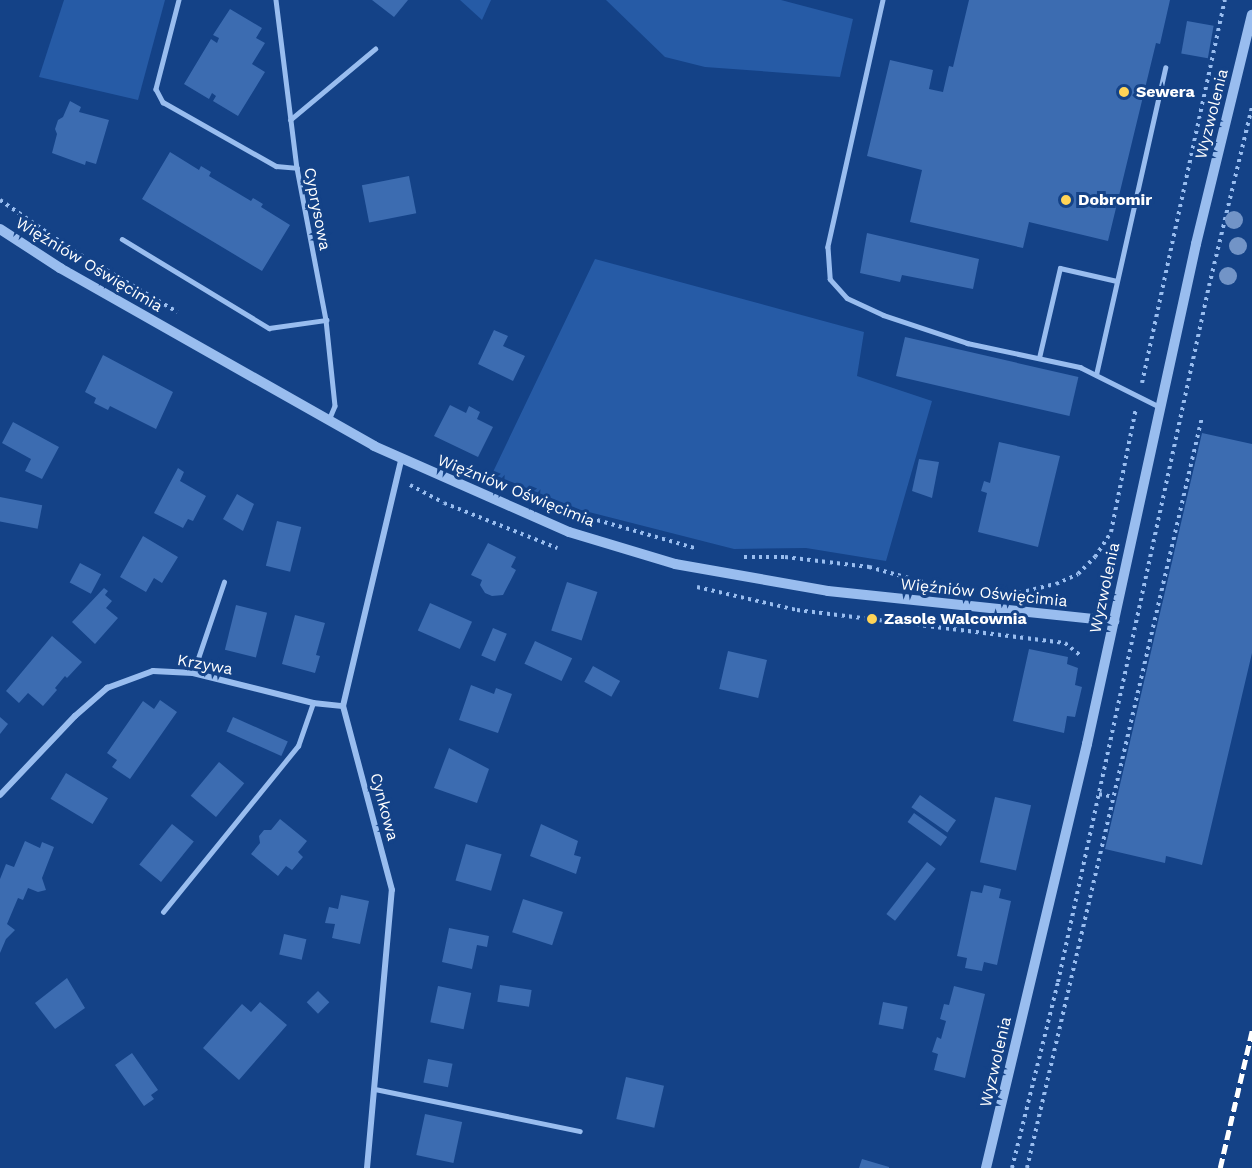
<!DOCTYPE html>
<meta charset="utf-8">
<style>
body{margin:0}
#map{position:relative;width:1252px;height:1168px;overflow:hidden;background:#144287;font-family:"Work Sans",sans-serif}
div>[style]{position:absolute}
.green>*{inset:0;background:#265ba6}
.building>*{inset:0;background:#3c6cb1;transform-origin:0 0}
.path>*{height:4px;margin-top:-2px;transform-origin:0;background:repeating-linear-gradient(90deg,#99bdef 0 3px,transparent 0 7.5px)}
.service>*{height:4.5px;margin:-2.25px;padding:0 2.25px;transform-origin:2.25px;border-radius:2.25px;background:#99bdef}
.minor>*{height:6px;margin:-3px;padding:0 3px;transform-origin:3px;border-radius:3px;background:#99bdef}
.tertiary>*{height:10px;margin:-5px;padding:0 5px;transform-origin:5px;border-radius:5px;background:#99bdef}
.rail>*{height:4.5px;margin-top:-2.25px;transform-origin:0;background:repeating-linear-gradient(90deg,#fff 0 10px,transparent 0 14.5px)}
.trees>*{width:18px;height:18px;margin:-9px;border-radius:50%;background:#7294c7}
.dots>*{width:16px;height:16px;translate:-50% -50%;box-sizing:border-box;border:3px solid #144287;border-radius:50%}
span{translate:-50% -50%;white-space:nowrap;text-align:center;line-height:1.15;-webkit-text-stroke:6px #144287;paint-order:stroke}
.poi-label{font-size:16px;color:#fff;font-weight:700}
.left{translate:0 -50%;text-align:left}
.street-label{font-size:16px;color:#fff}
</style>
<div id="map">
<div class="green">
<i style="clip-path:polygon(64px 0,165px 0,138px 100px,39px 77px)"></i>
<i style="clip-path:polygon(460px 0,491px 0,482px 20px)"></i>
<i style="clip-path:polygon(606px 0,781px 0,853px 19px,840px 77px,705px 67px,665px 57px)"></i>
<i style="clip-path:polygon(595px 259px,864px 332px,857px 376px,932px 401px,886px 561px,806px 548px,734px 549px,581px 510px,492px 474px)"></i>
</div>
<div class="building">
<i style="clip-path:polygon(372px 0,408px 0,394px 17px)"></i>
<i style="clip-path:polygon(969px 0,1170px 0,1160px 44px,1156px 43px,1108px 241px,1029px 222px,1023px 248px,910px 222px,922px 170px,867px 156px,890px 60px,933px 70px,929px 89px,943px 92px,949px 66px,953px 67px)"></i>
<i style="clip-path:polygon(230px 9px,262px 28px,256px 38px,265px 43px,252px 64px,265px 72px,238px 116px,213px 101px,216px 96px,212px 93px,209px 99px,184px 84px,211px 39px,217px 43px,219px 38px,213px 35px)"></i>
<i style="left:1187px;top:21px;width:27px;height:33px;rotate:10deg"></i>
<i style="clip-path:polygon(70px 101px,81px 107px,79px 112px,109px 120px,96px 164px,86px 161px,85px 165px,52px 153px,57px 134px,55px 129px,58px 120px,63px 117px)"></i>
<i style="clip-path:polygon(170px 152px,199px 170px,201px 166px,211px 172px,209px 176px,251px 201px,253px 198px,263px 204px,261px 207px,290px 225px,262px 271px,142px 199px)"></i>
<i style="left:409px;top:176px;width:38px;height:48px;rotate:79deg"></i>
<i style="clip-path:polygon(867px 233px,979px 259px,973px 289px,902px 275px,900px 282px,860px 273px)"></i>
<i style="clip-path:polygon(494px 330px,508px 336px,503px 346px,525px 356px,513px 381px,478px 364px)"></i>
<i style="left:905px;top:337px;width:178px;height:40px;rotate:13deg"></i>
<i style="clip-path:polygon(103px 355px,173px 392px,156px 429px,110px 406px,108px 410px,94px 403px,96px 398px,85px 392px)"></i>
<i style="clip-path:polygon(450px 405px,466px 413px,469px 406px,480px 412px,477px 419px,493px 427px,478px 457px,434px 436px)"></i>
<i style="clip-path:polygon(13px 422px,59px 447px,42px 479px,25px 471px,31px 459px,2px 443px)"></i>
<i style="clip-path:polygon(1202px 433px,1252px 444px,1252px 653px,1202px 865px,1166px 856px,1165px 863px,1105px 849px)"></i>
<i style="clip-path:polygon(999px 442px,1060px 456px,1038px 547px,978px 532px,987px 493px,981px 491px,984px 481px,990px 483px)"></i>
<i style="clip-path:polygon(919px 459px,939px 462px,932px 498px,912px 491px)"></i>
<i style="clip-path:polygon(178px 468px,184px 472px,180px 481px,206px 496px,193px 521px,188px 519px,183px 528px,154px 513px)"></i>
<i style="clip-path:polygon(237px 494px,254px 504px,243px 531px,223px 519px)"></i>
<i style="left:0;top:497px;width:43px;height:24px;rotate:11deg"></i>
<i style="left:277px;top:521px;width:25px;height:46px;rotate:14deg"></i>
<i style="clip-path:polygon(143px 536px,178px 557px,162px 583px,154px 578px,146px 592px,120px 577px)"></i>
<i style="clip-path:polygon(488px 543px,516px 557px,511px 567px,516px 570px,503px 595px,492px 596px,485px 593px,480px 585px,482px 580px,471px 575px)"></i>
<i style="left:80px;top:563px;width:24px;height:22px;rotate:28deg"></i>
<i style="left:567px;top:582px;width:32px;height:51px;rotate:18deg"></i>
<i style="clip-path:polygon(104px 588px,108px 591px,105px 595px,112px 601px,106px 608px,118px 618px,95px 644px,72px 622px)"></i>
<i style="left:430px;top:603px;width:46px;height:30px;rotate:24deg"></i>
<i style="left:236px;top:605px;width:32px;height:46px;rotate:14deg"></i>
<i style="clip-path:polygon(295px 615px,325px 623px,316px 655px,320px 656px,315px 673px,282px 664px)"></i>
<i style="left:493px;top:628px;width:15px;height:30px;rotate:23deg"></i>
<i style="clip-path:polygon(52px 636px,82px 662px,67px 678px,65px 676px,55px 688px,57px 690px,43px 706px,28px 693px,19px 703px,6px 691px)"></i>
<i style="left:535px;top:641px;width:41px;height:25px;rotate:25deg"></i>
<i style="clip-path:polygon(1029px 649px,1068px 657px,1067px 664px,1078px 668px,1075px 685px,1082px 687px,1075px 717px,1067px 716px,1064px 733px,1013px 721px)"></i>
<i style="left:728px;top:651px;width:40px;height:39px;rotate:13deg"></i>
<i style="left:593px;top:666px;width:31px;height:18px;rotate:29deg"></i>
<i style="clip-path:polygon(471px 685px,494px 694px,496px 688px,512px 694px,498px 733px,459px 720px)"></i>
<i style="clip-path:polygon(160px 700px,177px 712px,130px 779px,112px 767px,117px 760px,107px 753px,143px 701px,154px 709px)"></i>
<i style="clip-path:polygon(0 717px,8px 724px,0 734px)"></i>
<i style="left:233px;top:717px;width:60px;height:16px;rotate:24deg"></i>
<i style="clip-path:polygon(449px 748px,489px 769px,477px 803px,434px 788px)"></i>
<i style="left:219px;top:762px;width:33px;height:44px;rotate:40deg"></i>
<i style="left:66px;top:773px;width:49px;height:30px;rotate:31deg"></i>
<i style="left:920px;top:795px;width:44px;height:15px;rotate:35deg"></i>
<i style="left:995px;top:797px;width:37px;height:67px;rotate:13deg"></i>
<i style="left:914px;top:813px;width:41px;height:11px;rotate:36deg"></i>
<i style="clip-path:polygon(280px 819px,307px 841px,298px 852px,303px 857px,292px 870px,286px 866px,278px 876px,251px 854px,260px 843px,259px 836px,264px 830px,271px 830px)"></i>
<i style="left:172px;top:824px;width:28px;height:52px;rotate:39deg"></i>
<i style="clip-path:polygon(541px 824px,578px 841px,574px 855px,581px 857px,576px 874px,530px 856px)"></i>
<i style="clip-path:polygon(25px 841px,40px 848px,42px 842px,54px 847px,42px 878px,46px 890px,38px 892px,28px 888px,23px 900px,18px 898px,7px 924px,15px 930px,6px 939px,0 953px,0 879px,6px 864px,14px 867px)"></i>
<i style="left:466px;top:844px;width:37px;height:38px;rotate:16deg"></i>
<i style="left:927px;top:862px;width:11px;height:66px;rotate:38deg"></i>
<i style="clip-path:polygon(984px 885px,1001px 889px,999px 898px,1011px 901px,997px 965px,984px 962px,982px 971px,965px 968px,967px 958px,957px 956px,971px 891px,982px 893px)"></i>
<i style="clip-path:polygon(341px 895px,369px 901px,360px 944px,332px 938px,335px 924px,325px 923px,329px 907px,338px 909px)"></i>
<i style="left:523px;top:899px;width:42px;height:35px;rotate:18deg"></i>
<i style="clip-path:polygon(449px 928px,489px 936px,487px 947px,477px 945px,472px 969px,442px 962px)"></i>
<i style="left:284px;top:934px;width:23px;height:21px;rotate:13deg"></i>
<i style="clip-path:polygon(67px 978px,85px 1008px,55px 1029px,35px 1003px)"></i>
<i style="left:500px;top:985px;width:32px;height:17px;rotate:9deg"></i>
<i style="left:438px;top:986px;width:34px;height:37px;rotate:12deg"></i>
<i style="clip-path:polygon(954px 986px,985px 994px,965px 1078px,934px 1070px,938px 1054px,932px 1052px,937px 1037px,941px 1039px,946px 1021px,940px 1019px,944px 1004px,949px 1005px)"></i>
<i style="left:318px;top:991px;width:16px;height:16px;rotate:45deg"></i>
<i style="clip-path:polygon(260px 1002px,287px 1025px,239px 1080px,203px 1048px,242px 1004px,251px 1012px)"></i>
<i style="left:883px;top:1002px;width:25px;height:23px;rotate:11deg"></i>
<i style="clip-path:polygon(132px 1053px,158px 1090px,151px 1095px,154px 1099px,144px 1106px,115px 1065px)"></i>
<i style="left:428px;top:1059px;width:25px;height:24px;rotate:11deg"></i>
<i style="left:626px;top:1077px;width:39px;height:43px;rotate:13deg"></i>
<i style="left:425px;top:1114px;width:38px;height:42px;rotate:12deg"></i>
<i style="clip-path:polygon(862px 1159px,889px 1167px,889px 1168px,859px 1168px)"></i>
</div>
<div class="path">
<i style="left:0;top:200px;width:90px;rotate:34.6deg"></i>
<i style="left:74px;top:251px;width:120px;rotate:30.6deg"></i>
<i style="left:1142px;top:383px;width:392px;rotate:-77.8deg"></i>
<i style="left:410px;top:485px;width:38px;rotate:28deg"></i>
<i style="left:444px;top:503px;width:122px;rotate:21.7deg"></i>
<i style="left:590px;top:518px;width:112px;rotate:16deg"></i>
<i style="left:744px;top:557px;width:41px"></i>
<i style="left:785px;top:557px;width:85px;rotate:6.8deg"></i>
<i style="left:869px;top:567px;width:56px;rotate:15.5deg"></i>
<i style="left:697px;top:587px;width:103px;rotate:13deg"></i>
<i style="left:797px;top:610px;width:270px;rotate:7deg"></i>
<i style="left:1065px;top:643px;width:19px;rotate:39deg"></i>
<i style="left:1019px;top:593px;width:38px;rotate:-14deg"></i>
<i style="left:1056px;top:584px;width:24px;rotate:-24deg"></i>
<i style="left:1078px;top:574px;width:24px;rotate:-45deg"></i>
<i style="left:1095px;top:557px;width:30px;rotate:-57deg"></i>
<i style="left:1111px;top:532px;width:126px;rotate:-78.6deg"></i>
<i style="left:1099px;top:794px;width:14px;rotate:12deg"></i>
<i style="left:1012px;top:1168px;width:192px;rotate:-76.1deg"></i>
<i style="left:1058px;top:982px;width:712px;rotate:-77.76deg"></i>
<i style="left:1209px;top:286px;width:184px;rotate:-76.5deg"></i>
<i style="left:1027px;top:1168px;width:771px;rotate:-76.88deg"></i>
</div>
<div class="service">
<i style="left:179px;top:0;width:92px;rotate:104.5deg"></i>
<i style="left:156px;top:89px;width:15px;rotate:62deg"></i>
<i style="left:163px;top:102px;width:130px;rotate:29.5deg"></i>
<i style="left:276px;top:166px;width:21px;rotate:5deg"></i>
<i style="left:276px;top:0;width:169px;rotate:82.9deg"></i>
<i style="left:297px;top:168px;width:155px;rotate:79.2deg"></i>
<i style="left:326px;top:320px;width:86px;rotate:84deg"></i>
<i style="left:335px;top:406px;width:15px;rotate:113deg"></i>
<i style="left:883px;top:0;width:253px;rotate:102.6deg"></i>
<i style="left:828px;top:247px;width:32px;rotate:86deg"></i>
<i style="left:830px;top:279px;width:25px;rotate:48deg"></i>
<i style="left:847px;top:298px;width:40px;rotate:25deg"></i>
<i style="left:883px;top:315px;width:89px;rotate:18.4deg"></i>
<i style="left:967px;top:343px;width:116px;rotate:12deg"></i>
<i style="left:1080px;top:367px;width:89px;rotate:26.6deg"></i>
<i style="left:290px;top:120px;width:111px;rotate:-39.9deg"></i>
<i style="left:122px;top:239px;width:172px;rotate:31.2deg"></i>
<i style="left:269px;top:328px;width:58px;rotate:-8deg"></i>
<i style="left:1039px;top:358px;width:92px;rotate:-76.9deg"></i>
<i style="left:1060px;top:268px;width:58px;rotate:12.8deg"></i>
<i style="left:1096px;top:375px;width:315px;rotate:-77.3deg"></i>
<i style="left:193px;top:673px;width:96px;rotate:-71.2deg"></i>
<i style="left:163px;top:912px;width:214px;rotate:-50.9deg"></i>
<i style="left:298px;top:746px;width:46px;rotate:-70.8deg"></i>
<i style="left:375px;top:1089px;width:209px;rotate:11.6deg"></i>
</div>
<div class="minor">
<i style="left:0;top:795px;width:109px;rotate:-46.5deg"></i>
<i style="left:75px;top:716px;width:43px;rotate:-41.2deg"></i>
<i style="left:107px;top:688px;width:49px;rotate:-20.3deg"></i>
<i style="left:153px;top:671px;width:40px;rotate:2.9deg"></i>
<i style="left:193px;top:673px;width:124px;rotate:14deg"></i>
<i style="left:313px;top:703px;width:30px;rotate:6deg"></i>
<i style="left:367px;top:1168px;width:279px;rotate:-84.9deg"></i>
<i style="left:392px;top:890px;width:190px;rotate:-104.9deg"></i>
<i style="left:343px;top:706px;width:253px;rotate:-76.7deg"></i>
</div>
<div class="tertiary">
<i style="left:0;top:229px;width:72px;rotate:33deg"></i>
<i style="left:60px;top:268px;width:361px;rotate:29.5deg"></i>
<i style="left:374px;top:446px;width:213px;rotate:23.8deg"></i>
<i style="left:569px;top:532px;width:111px;rotate:16.8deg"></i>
<i style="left:675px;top:564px;width:155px;rotate:10deg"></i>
<i style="left:828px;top:591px;width:288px;rotate:6deg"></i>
<i style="left:986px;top:1168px;width:436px;rotate:-76.6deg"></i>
<i style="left:1087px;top:744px;width:512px;rotate:-77.7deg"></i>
<i style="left:1196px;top:244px;width:236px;rotate:-76.3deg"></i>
</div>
<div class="rail">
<i style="left:1220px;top:1168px;width:141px;rotate:-76.9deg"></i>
</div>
<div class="trees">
<i style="left:1234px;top:220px"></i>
<i style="left:1238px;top:246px"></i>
<i style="left:1228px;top:276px"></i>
</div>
<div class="dots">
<i style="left:1124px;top:92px;background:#ffd457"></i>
<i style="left:1066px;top:200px;background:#ffd457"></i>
<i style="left:872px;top:619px;background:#ffd457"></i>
</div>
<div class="poi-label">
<span class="left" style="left:1136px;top:92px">Sewera</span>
<span class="left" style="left:1078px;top:200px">Dobromir</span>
<span class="left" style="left:884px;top:619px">Zasole Walcownia</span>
</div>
<div class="street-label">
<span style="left:1212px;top:114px;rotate:-76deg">Wyzwolenia</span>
<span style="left:317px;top:209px;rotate:79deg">Cyprysowa</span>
<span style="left:89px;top:265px;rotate:31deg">Więźniów Oświęcimia</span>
<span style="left:516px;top:491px;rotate:22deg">Więźniów Oświęcimia</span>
<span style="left:1105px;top:588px;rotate:-78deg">Wyzwolenia</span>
<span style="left:984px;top:593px;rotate:6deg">Więźniów Oświęcimia</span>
<span style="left:205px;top:665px;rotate:10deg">Krzywa</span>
<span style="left:384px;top:807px;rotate:75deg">Cynkowa</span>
<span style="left:996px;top:1062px;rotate:-77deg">Wyzwolenia</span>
</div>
</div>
